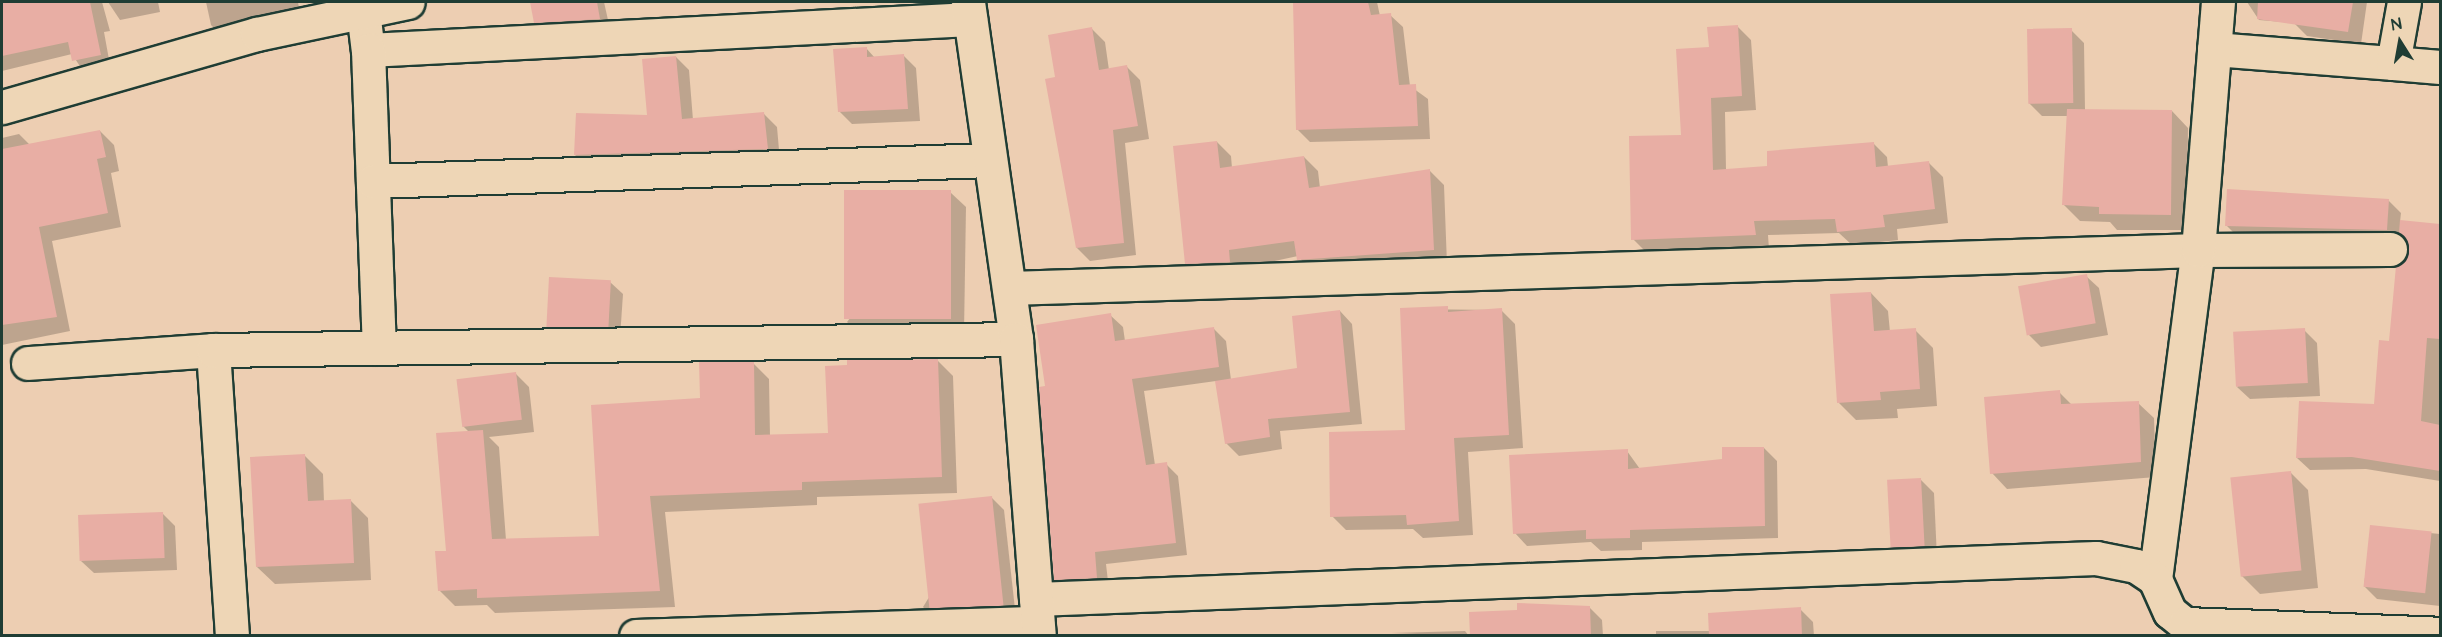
<!DOCTYPE html>
<style>
body{margin:0}
#map{position:relative;width:2442px;height:637px;overflow:hidden;background:#edceb2;font-family:"Architects Daughter",sans-serif}
div>[style]{position:absolute}
.shadow>*{inset:0;background:#0003;transform-origin:0 0}
.building>*{inset:0;background:#e8aea4;transform-origin:0 0}
.roads{filter:drop-shadow(2px 0 #1f3d34) drop-shadow(-2px 0 #1f3d34) drop-shadow(0 2px #1f3d34) drop-shadow(0 -2px #1f3d34)}
.street>*{height:33px;margin:-16.5px;padding:0 16.5px;transform-origin:16.5px;border-radius:16.5px;background:#eed6b6}
.secondary>*{height:33px;margin:-16.5px;padding:0 16.5px;transform-origin:16.5px;border-radius:16.5px;background:#eed6b6}
span{translate:-50% -50%;white-space:nowrap;text-align:center;line-height:1.15;-webkit-text-stroke:4.5px #eed6b6;paint-order:stroke}
.frame{position:absolute;inset:0;border:3px solid #1f3d34;pointer-events:none}
.north{position:absolute;left:2370px;top:12px;width:60px;height:60px;-webkit-text-stroke:4px #eed6b6;paint-order:stroke;rotate:349deg;font-size:16px;font-weight:700;line-height:24px;text-align:center;color:#1f3d34}
.north::after{content:'';display:block;margin:auto;width:21px;height:27px;background:#1f3d34;clip-path:polygon(50% 0,100% 100%,50% 72%,0 100%)}
</style>
<div id="map">
<div class="shadow">
<i style="clip-path:polygon(2px 2px,102px 2px,110px 31px,104px 32px,110px 65px,83px 71px,72px 54px,2px 71px)"></i>
<i style="clip-path:polygon(108px 2px,158px 2px,160px 12px,120px 20px)"></i>
<i style="clip-path:polygon(206px 2px,298px 2px,301px 20px,223px 37px,211px 25px)"></i>
<i style="clip-path:polygon(531px 2px,604px 2px,610px 29px,546px 32px,535px 22px)"></i>
<i style="clip-path:polygon(1295px 2px,1377px 2px,1380px 16px,1390px 15px,1403px 27px,1410px 86px,1428px 99px,1430px 139px,1310px 142px,1297px 129px)"></i>
<i style="clip-path:polygon(2247px 2px,2367px 2px,2361px 44px,2307px 36px,2294px 23px,2259px 20px)"></i>
<i style="clip-path:polygon(1737px 26px,1751px 40px,1756px 110px,1725px 112px,1726px 170px,1769px 167px,1873px 143px,1887px 157px,1888px 167px,1929px 163px,1943px 177px,1948px 223px,1897px 229px,1898px 240px,1852px 245px,1839px 233px,1768px 235px,1769px 249px,1647px 253px,1633px 239px,1683px 136px,1710px 48px)"></i>
<i style="clip-path:polygon(1092px 29px,1105px 42px,1109px 70px,1127px 67px,1140px 80px,1149px 139px,1125px 143px,1136px 255px,1090px 261px,1077px 248px)"></i>
<i style="clip-path:polygon(2071px 30px,2084px 43px,2085px 110px,2172px 111px,2188px 128px,2187px 230px,2117px 230px,2110px 222px,2080px 221px,2063px 204px,2068px 116px,2042px 116px,2029px 103px)"></i>
<i style="clip-path:polygon(866px 48px,875px 58px,903px 55px,916px 68px,920px 121px,852px 124px,839px 111px)"></i>
<i style="clip-path:polygon(676px 57px,689px 70px,693px 120px,764px 114px,777px 127px,780px 161px,588px 168px,575px 155px,649px 117px)"></i>
<i style="clip-path:polygon(100px 131px,114px 145px,119px 171px,111px 173px,121px 227px,52px 241px,70px 331px,2px 345px,2px 138px,19px 134px,30px 145px)"></i>
<i style="clip-path:polygon(1217px 142px,1231px 156px,1232px 168px,1304px 157px,1318px 171px,1320px 188px,1430px 171px,1444px 185px,1447px 264px,1313px 273px,1298px 256px,1201px 277px,1187px 263px)"></i>
<i style="clip-path:polygon(950px 192px,966px 207px,964px 334px,863px 337px,847px 322px)"></i>
<i style="clip-path:polygon(2388px 200px,2401px 213px,2400px 222px,2440px 226px,2440px 481px,2366px 469px,2310px 470px,2297px 458px,2376px 405px,2410px 250px,2400px 231px,2399px 242px,2239px 238px,2226px 225px)"></i>
<i style="clip-path:polygon(2086px 276px,2099px 288px,2108px 335px,2041px 347px,2028px 334px)"></i>
<i style="clip-path:polygon(610px 282px,623px 294px,620px 338px,560px 339px,548px 326px)"></i>
<i style="clip-path:polygon(1871px 293px,1888px 311px,1890px 332px,1915px 330px,1933px 348px,1937px 406px,1897px 409px,1898px 418px,1856px 420px,1839px 403px)"></i>
<i style="clip-path:polygon(1402px 309px,1501px 310px,1515px 324px,1523px 448px,1468px 452px,1473px 535px,1423px 538px,1413px 529px,1346px 530px,1332px 516px,1406px 432px)"></i>
<i style="clip-path:polygon(1340px 311px,1352px 324px,1362px 424px,1280px 431px,1282px 449px,1239px 456px,1226px 443px,1216px 381px,1144px 391px,1155px 465px,1166px 464px,1178px 476px,1187px 555px,1106px 564px,1109px 590px,1068px 591px,1055px 579px,1047px 387px,1110px 315px,1123px 327px,1125px 341px,1214px 329px,1226px 341px,1231px 380px,1298px 369px)"></i>
<i style="clip-path:polygon(2304px 330px,2317px 343px,2320px 396px,2250px 399px,2237px 387px)"></i>
<i style="clip-path:polygon(937px 360px,953px 376px,957px 493px,817px 497px,817px 505px,665px 512px,675px 607px,495px 613px,487px 605px,455px 606px,439px 590px,469px 432px,463px 426px,516px 374px,529px 387px,534px 432px,489px 437px,499px 447px,506px 540px,601px 538px,701px 399px,753px 363px,769px 379px,770px 436px,829px 434px)"></i>
<i style="clip-path:polygon(2059px 392px,2072px 405px,2138px 403px,2154px 418px,2156px 477px,2007px 489px,1992px 473px)"></i>
<i style="clip-path:polygon(1764px 448px,1777px 461px,1778px 538px,1642px 542px,1642px 550px,1601px 551px,1591px 542px,1527px 546px,1515px 533px,1627px 451px,1640px 469px,1724px 460px)"></i>
<i style="clip-path:polygon(305px 456px,323px 474px,324px 502px,350px 500px,368px 518px,371px 580px,275px 584px,257px 567px)"></i>
<i style="clip-path:polygon(2290px 472px,2308px 490px,2318px 588px,2260px 594px,2242px 576px)"></i>
<i style="clip-path:polygon(1921px 480px,1934px 493px,1937px 558px,1905px 559px,1892px 547px)"></i>
<i style="clip-path:polygon(991px 497px,1004px 510px,1016px 618px,936px 620px,923px 607px)"></i>
<i style="clip-path:polygon(162px 513px,175px 526px,177px 570px,94px 573px,81px 561px)"></i>
<i style="clip-path:polygon(2371px 527px,2440px 534px,2440px 606px,2377px 599px,2364px 586px)"></i>
<i style="clip-path:polygon(1589px 607px,1602px 620px,1603px 636px,1520px 636px)"></i>
<i style="clip-path:polygon(1800px 609px,1813px 622px,1814px 636px,1656px 636px,1656px 631px,1741px 631px)"></i>
<i style="clip-path:polygon(1465px 631px,1469px 636px,1391px 633px)"></i>
<i style="left:1879px;top:634px;width:135px;height:2px"></i>
</div>
<div class="building">
<i style="clip-path:polygon(2px 2px,90px 2px,101px 55px,72px 61px,68px 42px,2px 56px)"></i>
<i style="clip-path:polygon(530px 2px,597px 2px,600px 19px,534px 23px)"></i>
<i style="clip-path:polygon(1293px 2px,1368px 2px,1371px 15px,1391px 13px,1399px 85px,1416px 84px,1418px 126px,1296px 130px)"></i>
<i style="clip-path:polygon(2258px 2px,2353px 2px,2348px 32px,2257px 19px)"></i>
<i style="clip-path:polygon(1738px 25px,1742px 96px,1711px 98px,1713px 170px,1767px 166px,1767px 151px,1874px 142px,1876px 167px,1929px 161px,1935px 209px,1883px 215px,1885px 227px,1837px 232px,1835px 219px,1754px 221px,1756px 235px,1631px 240px,1629px 136px,1681px 135px,1676px 49px,1709px 47px,1707px 27px)"></i>
<i style="clip-path:polygon(1092px 27px,1099px 70px,1127px 65px,1138px 126px,1113px 130px,1124px 243px,1076px 248px,1045px 79px,1055px 77px,1048px 35px)"></i>
<i style="left:2072px;top:28px;width:75px;height:45px;rotate:89deg"></i>
<i style="clip-path:polygon(867px 47px,867px 57px,904px 54px,908px 109px,838px 112px,833px 49px)"></i>
<i style="clip-path:polygon(676px 56px,682px 119px,764px 112px,768px 149px,574px 155px,576px 113px,647px 115px,642px 59px)"></i>
<i style="clip-path:polygon(2067px 109px,2172px 110px,2171px 215px,2099px 214px,2099px 207px,2062px 205px)"></i>
<i style="clip-path:polygon(100px 130px,106px 157px,97px 159px,108px 213px,39px 227px,57px 317px,2px 325px,2px 149px)"></i>
<i style="clip-path:polygon(1217px 141px,1220px 168px,1304px 156px,1309px 188px,1430px 169px,1434px 250px,1297px 260px,1294px 241px,1229px 250px,1230px 262px,1185px 264px,1173px 146px)"></i>
<i style="clip-path:polygon(2227px 189px,2389px 199px,2387px 230px,2225px 226px)"></i>
<i style="left:951px;top:190px;width:129px;height:107px;rotate:90deg"></i>
<i style="clip-path:polygon(2400px 220px,2440px 224px,2440px 339px,2427px 338px,2421px 421px,2440px 425px,2440px 471px,2352px 457px,2296px 458px,2299px 401px,2374px 404px,2379px 340px,2389px 341px,2396px 266px,2409px 249px,2399px 233px)"></i>
<i style="left:2087px;top:274px;width:50px;height:70px;rotate:80deg"></i>
<i style="left:549px;top:277px;width:62px;height:50px;rotate:3deg"></i>
<i style="clip-path:polygon(1871px 292px,1874px 331px,1916px 328px,1920px 389px,1880px 392px,1881px 400px,1837px 403px,1830px 294px)"></i>
<i style="clip-path:polygon(1448px 306px,1448px 312px,1502px 308px,1509px 435px,1454px 438px,1459px 521px,1407px 525px,1406px 515px,1330px 517px,1329px 432px,1405px 430px,1400px 308px)"></i>
<i style="clip-path:polygon(1340px 310px,1350px 412px,1268px 419px,1270px 437px,1225px 444px,1215px 381px,1297px 368px,1292px 316px)"></i>
<i style="clip-path:polygon(1111px 313px,1115px 341px,1214px 327px,1219px 367px,1132px 379px,1146px 465px,1167px 462px,1176px 543px,1095px 552px,1097px 578px,1054px 580px,1039px 387px,1045px 386px,1036px 325px)"></i>
<i style="left:2305px;top:328px;width:55px;height:72px;rotate:87deg"></i>
<i style="clip-path:polygon(938px 359px,942px 477px,802px 482px,802px 490px,650px 496px,660px 591px,477px 598px,477px 589px,438px 591px,435px 551px,446px 551px,436px 433px,483px 430px,492px 539px,599px 536px,591px 405px,700px 398px,699px 362px,754px 361px,755px 435px,828px 433px,825px 366px,847px 365px,847px 360px)"></i>
<i style="left:516px;top:372px;width:48px;height:60px;rotate:83deg"></i>
<i style="clip-path:polygon(2060px 390px,2061px 404px,2139px 401px,2141px 462px,1990px 474px,1984px 397px)"></i>
<i style="clip-path:polygon(1722px 447px,1764px 447px,1765px 526px,1630px 530px,1630px 538px,1586px 539px,1586px 530px,1513px 534px,1509px 455px,1628px 449px,1628px 469px,1722px 459px)"></i>
<i style="clip-path:polygon(305px 454px,308px 501px,351px 499px,354px 563px,256px 567px,250px 457px)"></i>
<i style="left:2291px;top:471px;width:100px;height:61px;rotate:84deg"></i>
<i style="left:1921px;top:478px;width:68px;height:34px;rotate:87deg"></i>
<i style="left:992px;top:496px;width:110px;height:74px;rotate:84deg"></i>
<i style="left:163px;top:512px;width:46px;height:85px;rotate:88deg"></i>
<i style="left:2370px;top:525px;width:62px;height:62px;rotate:6deg"></i>
<i style="clip-path:polygon(1517px 603px,1590px 606px,1591px 636px,1470px 636px,1469px 612px,1517px 610px)"></i>
<i style="clip-path:polygon(1801px 607px,1802px 636px,1709px 636px,1708px 613px)"></i>
</div>
<div class="roads">
<div class="street">
<i style="left:363px;top:11px;width:39px;rotate:83deg"></i>
<i style="left:368px;top:50px;width:603px;rotate:-2.95deg"></i>
<i style="left:2214px;top:49px;width:180px;rotate:4.5deg"></i>
<i style="left:2393px;top:63px;width:62px;rotate:-79.8deg"></i>
<i style="left:368px;top:50px;width:298px;rotate:87.9deg"></i>
<i style="left:2393px;top:63px;width:47px;rotate:4.9deg"></i>
<i style="left:2px;top:107px;width:265px;rotate:-16deg"></i>
<i style="left:257px;top:34px;width:154px;rotate:-12deg"></i>
<i style="left:373px;top:181px;width:617px;rotate:-1.95deg"></i>
<i style="left:1009px;top:288px;width:1190px;rotate:-1.83deg"></i>
<i style="left:2198px;top:250px;width:192px;rotate:-0.3deg"></i>
<i style="left:213px;top:350px;width:287px;rotate:86.2deg"></i>
<i style="left:28px;top:363px;width:185px;rotate:-4deg"></i>
<i style="left:213px;top:350px;width:803px;rotate:-0.78deg"></i>
<i style="left:2155px;top:579px;width:332px;rotate:-82.6deg"></i>
<i style="left:2198px;top:250px;width:249px;rotate:-85.4deg"></i>
<i style="left:1036px;top:599px;width:1061px;rotate:-2.22deg"></i>
<i style="left:2096px;top:558px;width:41px;rotate:11.3deg"></i>
<i style="left:2136px;top:566px;width:23px;rotate:34deg"></i>
<i style="left:2155px;top:579px;width:36px;rotate:66deg"></i>
<i style="left:2170px;top:612px;width:19px;rotate:39deg"></i>
<i style="left:2185px;top:624px;width:255px;rotate:2.2deg"></i>
<i style="left:636px;top:636px;width:401px;rotate:-1.9deg"></i>
</div>
<div class="secondary">
<i style="left:968px;top:2px;width:340px;rotate:81.9deg"></i>
<i style="left:1016px;top:339px;width:298px;rotate:85.6deg"></i>
</div>
</div>
<div class="frame"></div>
<div class="north">N</div>
</div>
